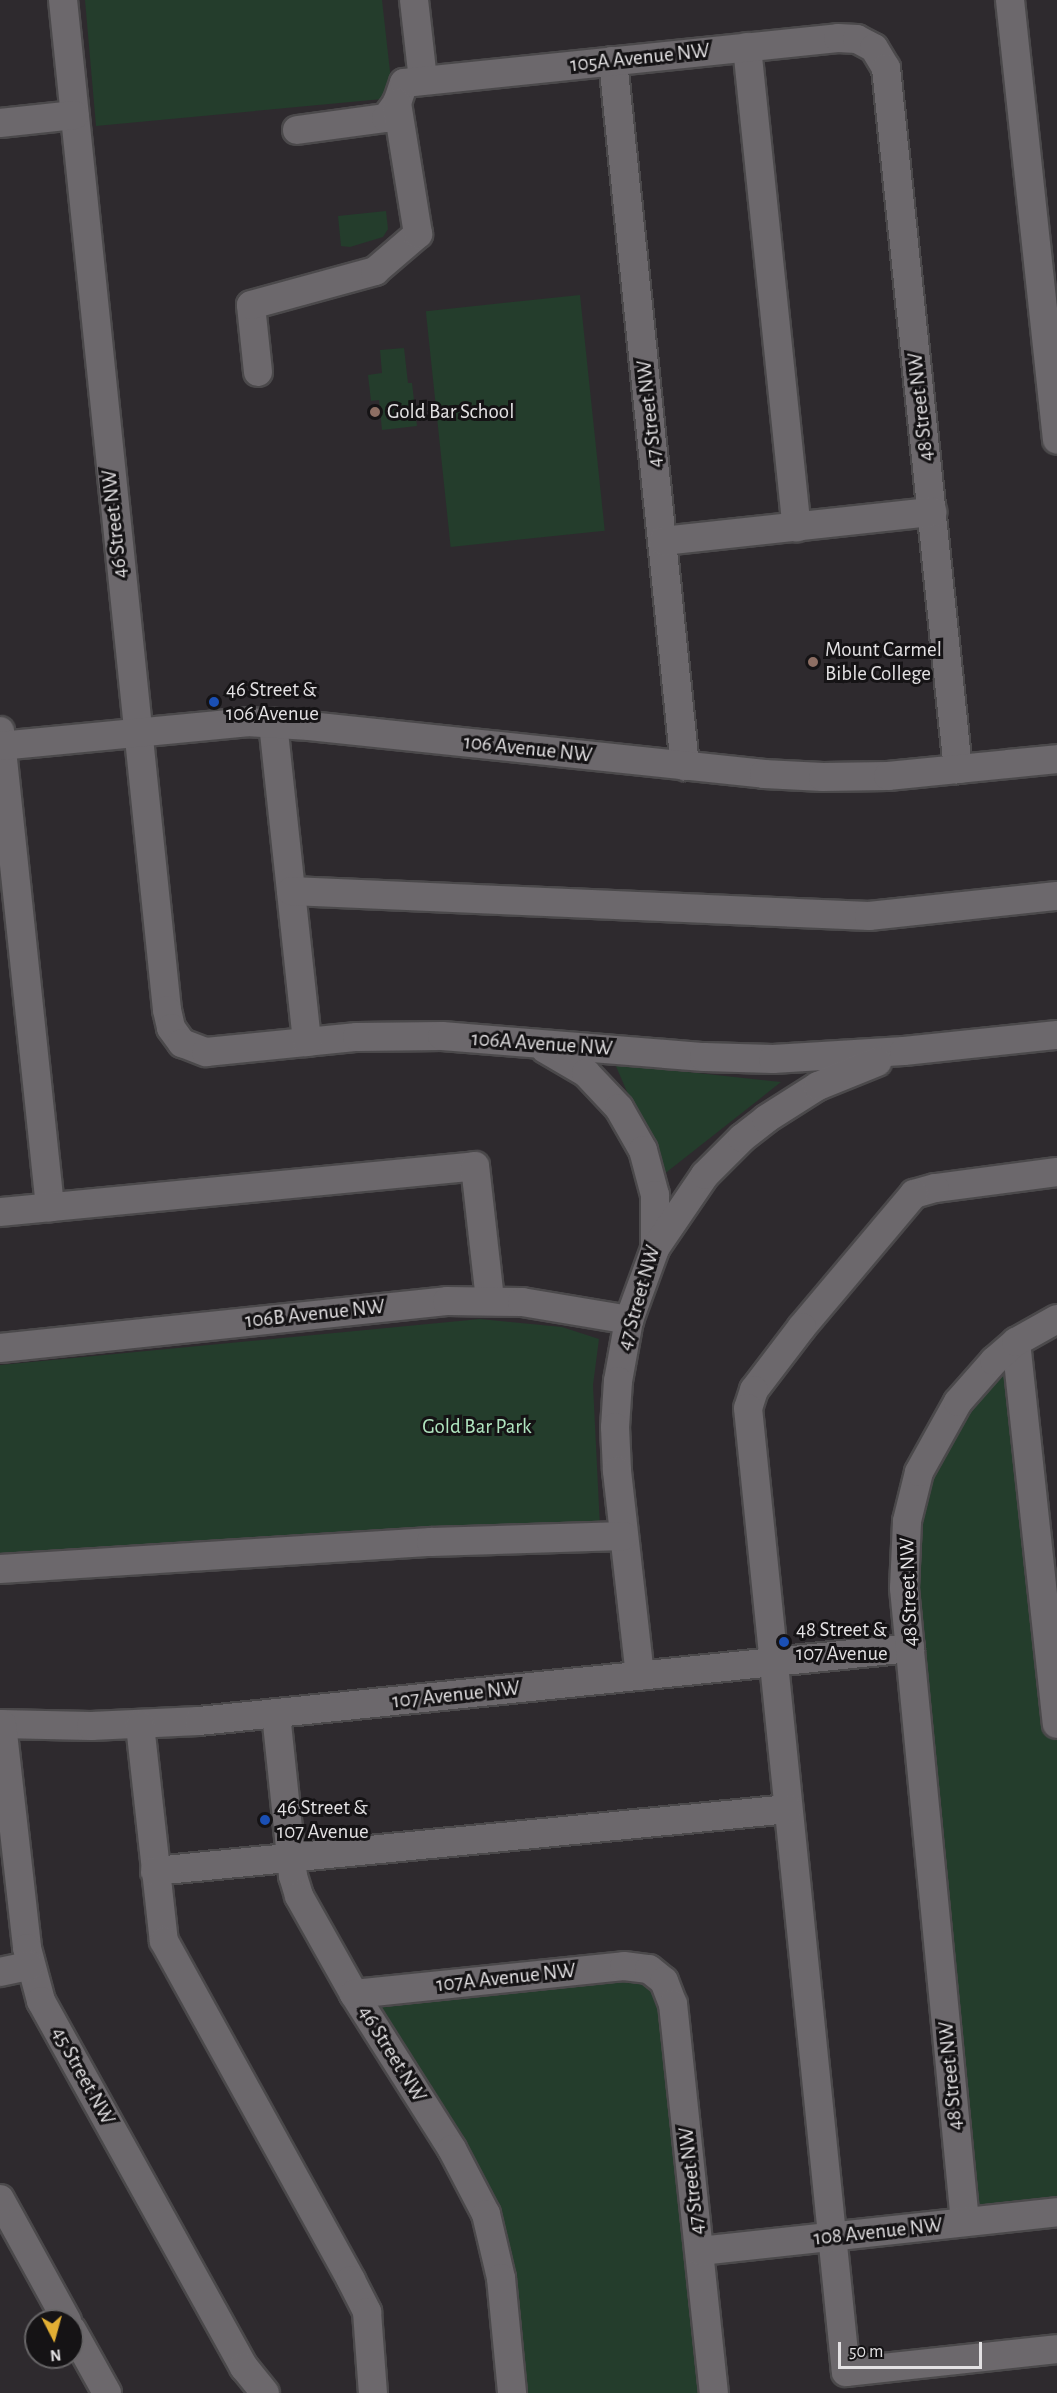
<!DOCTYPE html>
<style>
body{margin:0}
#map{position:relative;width:1057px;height:2393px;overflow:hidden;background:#2e2a2e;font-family:"Alegreya Sans",sans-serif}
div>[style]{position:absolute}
.green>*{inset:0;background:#243d2c;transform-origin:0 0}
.roads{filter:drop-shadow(2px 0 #4b494b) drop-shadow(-2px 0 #4b494b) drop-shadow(0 2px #4b494b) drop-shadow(0 -2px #4b494b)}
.minor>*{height:28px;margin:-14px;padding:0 14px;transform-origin:14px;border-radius:14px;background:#6c686c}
.dots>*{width:16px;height:16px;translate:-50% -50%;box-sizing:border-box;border:3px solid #151315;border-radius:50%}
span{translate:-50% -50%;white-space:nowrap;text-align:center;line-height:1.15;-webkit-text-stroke:6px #151315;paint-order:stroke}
.street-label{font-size:21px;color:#e3e1e3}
.poi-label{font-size:21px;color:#e3e1e3}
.left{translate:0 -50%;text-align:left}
.park-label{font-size:21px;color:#b0e4bf}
.north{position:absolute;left:24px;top:2309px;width:60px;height:60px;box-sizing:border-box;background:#151315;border:2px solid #676567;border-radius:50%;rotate:174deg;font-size:16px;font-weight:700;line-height:24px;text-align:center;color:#e3e1e3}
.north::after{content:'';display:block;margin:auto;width:21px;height:27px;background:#e2af34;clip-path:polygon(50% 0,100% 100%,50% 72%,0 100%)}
.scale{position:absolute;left:838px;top:2342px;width:144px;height:27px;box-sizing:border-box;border:3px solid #e3e1e3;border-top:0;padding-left:8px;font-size:18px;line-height:21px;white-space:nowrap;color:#e3e1e3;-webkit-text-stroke:4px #151315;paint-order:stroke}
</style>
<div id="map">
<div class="green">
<i style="clip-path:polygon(85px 0,382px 0,393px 98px,96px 126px)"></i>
<i style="clip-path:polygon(386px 211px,388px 229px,383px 237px,350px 247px,341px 246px,338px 216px)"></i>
<i style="left:580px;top:295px;width:237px;height:155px;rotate:84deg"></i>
<i style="clip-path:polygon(404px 348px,408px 383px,412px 383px,417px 426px,382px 430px,379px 400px,371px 401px,368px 375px,382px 373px,380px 350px)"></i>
<i style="clip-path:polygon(615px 1064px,781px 1082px,663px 1175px)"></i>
<i style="clip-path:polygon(480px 1319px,562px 1327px,599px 1339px,593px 1385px,600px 1527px,0 1561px,0 1365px)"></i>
<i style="clip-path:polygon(1016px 1342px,1057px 1724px,1057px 2212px,965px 2222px,904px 1588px,919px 1472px)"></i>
<i style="clip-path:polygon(657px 1974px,714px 2393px,512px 2393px,499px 2259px,354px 1994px)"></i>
</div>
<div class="roads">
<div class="minor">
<i style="left:63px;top:0;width:1015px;rotate:84.12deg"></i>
<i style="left:167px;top:1010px;width:18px;rotate:77deg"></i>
<i style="left:171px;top:1028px;width:19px;rotate:54deg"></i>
<i style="left:182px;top:1043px;width:26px;rotate:21deg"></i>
<i style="left:206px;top:1052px;width:152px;rotate:-5.7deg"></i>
<i style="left:357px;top:1037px;width:85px;rotate:-0.7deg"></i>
<i style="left:442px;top:1036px;width:263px;rotate:4.6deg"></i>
<i style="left:704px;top:1057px;width:69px;rotate:1.7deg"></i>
<i style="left:773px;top:1059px;width:131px;rotate:-3.5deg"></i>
<i style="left:904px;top:1051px;width:154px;rotate:-6deg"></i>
<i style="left:414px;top:0;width:81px;rotate:83.6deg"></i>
<i style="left:1010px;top:0;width:442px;rotate:83.9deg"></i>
<i style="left:747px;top:47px;width:483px;rotate:84.1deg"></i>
<i style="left:613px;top:61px;width:709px;rotate:84.17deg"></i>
<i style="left:0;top:123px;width:75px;rotate:-6.1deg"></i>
<i style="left:297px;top:130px;width:90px;rotate:-7.7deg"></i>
<i style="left:386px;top:118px;width:19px;rotate:-54deg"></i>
<i style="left:397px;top:103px;width:21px;rotate:-71deg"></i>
<i style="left:404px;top:83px;width:436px;rotate:-5.9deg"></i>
<i style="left:838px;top:38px;width:19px;rotate:3deg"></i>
<i style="left:857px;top:39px;width:19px;rotate:28deg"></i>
<i style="left:874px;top:48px;width:23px;rotate:59deg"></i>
<i style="left:886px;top:68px;width:705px;rotate:84.14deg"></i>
<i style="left:258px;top:372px;width:67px;rotate:-96deg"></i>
<i style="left:251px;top:305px;width:129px;rotate:-15.3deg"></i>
<i style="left:375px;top:271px;width:57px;rotate:-40.7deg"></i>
<i style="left:418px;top:234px;width:133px;rotate:-99.1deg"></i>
<i style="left:663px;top:541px;width:271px;rotate:-6.2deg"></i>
<i style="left:273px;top:723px;width:321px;rotate:83.9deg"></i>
<i style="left:0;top:731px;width:479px;rotate:84deg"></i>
<i style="left:0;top:746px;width:248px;rotate:-5.5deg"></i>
<i style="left:247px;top:722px;width:62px;rotate:3.7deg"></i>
<i style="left:309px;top:726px;width:458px;rotate:6deg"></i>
<i style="left:764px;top:774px;width:59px;rotate:2.9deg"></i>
<i style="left:823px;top:777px;width:65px;rotate:-0.9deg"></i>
<i style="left:888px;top:776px;width:170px;rotate:-5.7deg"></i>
<i style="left:291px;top:891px;width:579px;rotate:2.48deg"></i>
<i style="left:869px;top:916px;width:189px;rotate:-6.1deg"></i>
<i style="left:545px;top:1049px;width:48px;rotate:30.3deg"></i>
<i style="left:586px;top:1073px;width:48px;rotate:46.7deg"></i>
<i style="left:619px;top:1108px;width:48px;rotate:60.3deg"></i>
<i style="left:643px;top:1150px;width:47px;rotate:75.1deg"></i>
<i style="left:655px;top:1195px;width:54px;rotate:90deg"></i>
<i style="left:655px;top:1249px;width:76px;rotate:110.1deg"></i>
<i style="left:629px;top:1320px;width:62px;rotate:100.2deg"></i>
<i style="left:618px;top:1381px;width:46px;rotate:93.7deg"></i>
<i style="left:615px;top:1427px;width:44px;rotate:87.4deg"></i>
<i style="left:617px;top:1471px;width:206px;rotate:83.6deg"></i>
<i style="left:1057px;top:1172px;width:123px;rotate:172.5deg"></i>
<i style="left:935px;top:1188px;width:22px;rotate:164deg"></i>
<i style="left:914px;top:1194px;width:174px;rotate:130.1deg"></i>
<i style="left:802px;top:1327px;width:79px;rotate:127.3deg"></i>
<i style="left:754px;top:1390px;width:19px;rotate:108deg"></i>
<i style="left:748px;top:1408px;width:969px;rotate:84.2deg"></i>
<i style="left:846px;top:2372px;width:212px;rotate:-6.2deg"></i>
<i style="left:0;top:1212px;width:477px;rotate:-5.5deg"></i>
<i style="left:475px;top:1166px;width:135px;rotate:83.6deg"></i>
<i style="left:656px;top:1247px;width:87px;rotate:-55.8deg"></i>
<i style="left:705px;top:1175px;width:52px;rotate:-45deg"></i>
<i style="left:742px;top:1138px;width:31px;rotate:-38deg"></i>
<i style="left:766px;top:1119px;width:62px;rotate:-32.4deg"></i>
<i style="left:818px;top:1086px;width:64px;rotate:-22.1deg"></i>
<i style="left:1016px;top:1342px;width:384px;rotate:83.9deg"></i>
<i style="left:0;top:1348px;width:449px;rotate:-6deg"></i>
<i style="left:447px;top:1301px;width:75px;rotate:0.8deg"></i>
<i style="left:522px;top:1302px;width:109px;rotate:9.5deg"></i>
<i style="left:0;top:1569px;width:432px;rotate:-3.6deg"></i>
<i style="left:431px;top:1542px;width:193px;rotate:-1.8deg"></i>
<i style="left:276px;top:1714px;width:163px;rotate:84deg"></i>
<i style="left:293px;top:1876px;width:21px;rotate:73deg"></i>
<i style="left:299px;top:1896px;width:112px;rotate:60.7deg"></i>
<i style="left:354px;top:1994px;width:183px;rotate:57.7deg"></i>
<i style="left:452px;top:2149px;width:73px;rotate:62.4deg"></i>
<i style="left:486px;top:2214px;width:66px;rotate:76.8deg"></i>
<i style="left:501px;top:2278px;width:116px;rotate:84.5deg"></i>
<i style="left:0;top:1724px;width:91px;rotate:1.3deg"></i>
<i style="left:91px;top:1726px;width:108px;rotate:-2.7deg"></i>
<i style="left:199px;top:1721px;width:715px;rotate:-5.86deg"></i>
<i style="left:2px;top:1724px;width:225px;rotate:83.6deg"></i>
<i style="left:27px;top:1948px;width:55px;rotate:75.2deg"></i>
<i style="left:41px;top:2001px;width:419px;rotate:61deg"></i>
<i style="left:244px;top:2367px;width:33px;rotate:51deg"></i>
<i style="left:140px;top:1725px;width:217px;rotate:83.7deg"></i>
<i style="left:164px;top:1941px;width:387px;rotate:61.1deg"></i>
<i style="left:351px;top:2280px;width:36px;rotate:63deg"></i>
<i style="left:367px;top:2312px;width:81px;rotate:85.8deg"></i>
<i style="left:155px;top:1871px;width:636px;rotate:-5.59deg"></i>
<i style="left:0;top:1972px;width:30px;rotate:-12deg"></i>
<i style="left:354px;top:1994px;width:271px;rotate:-5.9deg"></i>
<i style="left:624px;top:1966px;width:25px;rotate:7deg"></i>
<i style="left:649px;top:1969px;width:19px;rotate:39deg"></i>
<i style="left:664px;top:1981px;width:25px;rotate:69deg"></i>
<i style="left:673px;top:2004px;width:391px;rotate:84deg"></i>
<i style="left:0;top:2199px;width:139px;rotate:61.2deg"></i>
<i style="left:965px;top:2222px;width:637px;rotate:-95.5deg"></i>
<i style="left:904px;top:1588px;width:67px;rotate:-87.4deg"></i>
<i style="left:907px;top:1521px;width:50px;rotate:-76.2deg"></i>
<i style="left:919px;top:1472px;width:80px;rotate:-60.9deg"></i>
<i style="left:958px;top:1402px;width:55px;rotate:-48.7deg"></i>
<i style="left:994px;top:1361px;width:29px;rotate:-41deg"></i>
<i style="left:1016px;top:1342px;width:47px;rotate:-29.3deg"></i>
<i style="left:700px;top:2251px;width:359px;rotate:-6.2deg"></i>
<i style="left:72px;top:2330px;width:72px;rotate:60.9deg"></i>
</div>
</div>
<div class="dots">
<i style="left:375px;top:412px;background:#8d6e63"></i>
<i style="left:813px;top:662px;background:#8d6e63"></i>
<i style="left:214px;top:702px;background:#1a4fb4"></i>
<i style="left:784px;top:1642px;background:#1a4fb4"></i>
<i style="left:265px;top:1820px;background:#1a4fb4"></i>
</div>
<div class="street-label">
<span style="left:640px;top:58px;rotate:-6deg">105A Avenue NW</span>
<span style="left:921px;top:407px;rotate:-96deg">48 Street NW</span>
<span style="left:650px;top:414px;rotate:-96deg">47 Street NW</span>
<span style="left:115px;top:524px;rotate:-96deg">46 Street NW</span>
<span style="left:528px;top:749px;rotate:6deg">106 Avenue NW</span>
<span style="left:542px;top:1044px;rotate:4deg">106A Avenue NW</span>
<span style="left:639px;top:1298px;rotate:-74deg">47 Street NW</span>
<span style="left:315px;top:1314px;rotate:-6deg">106B Avenue NW</span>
<span style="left:909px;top:1592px;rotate:-92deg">48 Street NW</span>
<span style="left:456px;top:1695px;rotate:-6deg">107 Avenue NW</span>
<span style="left:506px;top:1978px;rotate:-6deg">107A Avenue NW</span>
<span style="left:392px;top:2054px;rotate:58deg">46 Street NW</span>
<span style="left:83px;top:2076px;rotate:61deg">45 Street NW</span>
<span style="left:951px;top:2076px;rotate:-95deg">48 Street NW</span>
<span style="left:692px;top:2181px;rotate:-96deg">47 Street NW</span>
<span style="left:878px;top:2232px;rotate:-6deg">108 Avenue NW</span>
</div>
<div class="poi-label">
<span class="left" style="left:387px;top:412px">Gold Bar School</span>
<span class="left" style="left:825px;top:662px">Mount Carmel<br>Bible College</span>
<span class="left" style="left:226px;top:702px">46 Street &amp;<br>106 Avenue</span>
<span class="left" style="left:796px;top:1642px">48 Street &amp;<br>107 Avenue</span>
<span class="left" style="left:277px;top:1820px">46 Street &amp;<br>107 Avenue</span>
</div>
<div class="park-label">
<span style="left:477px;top:1427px">Gold Bar Park</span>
</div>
<div class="north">N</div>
<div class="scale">50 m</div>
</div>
